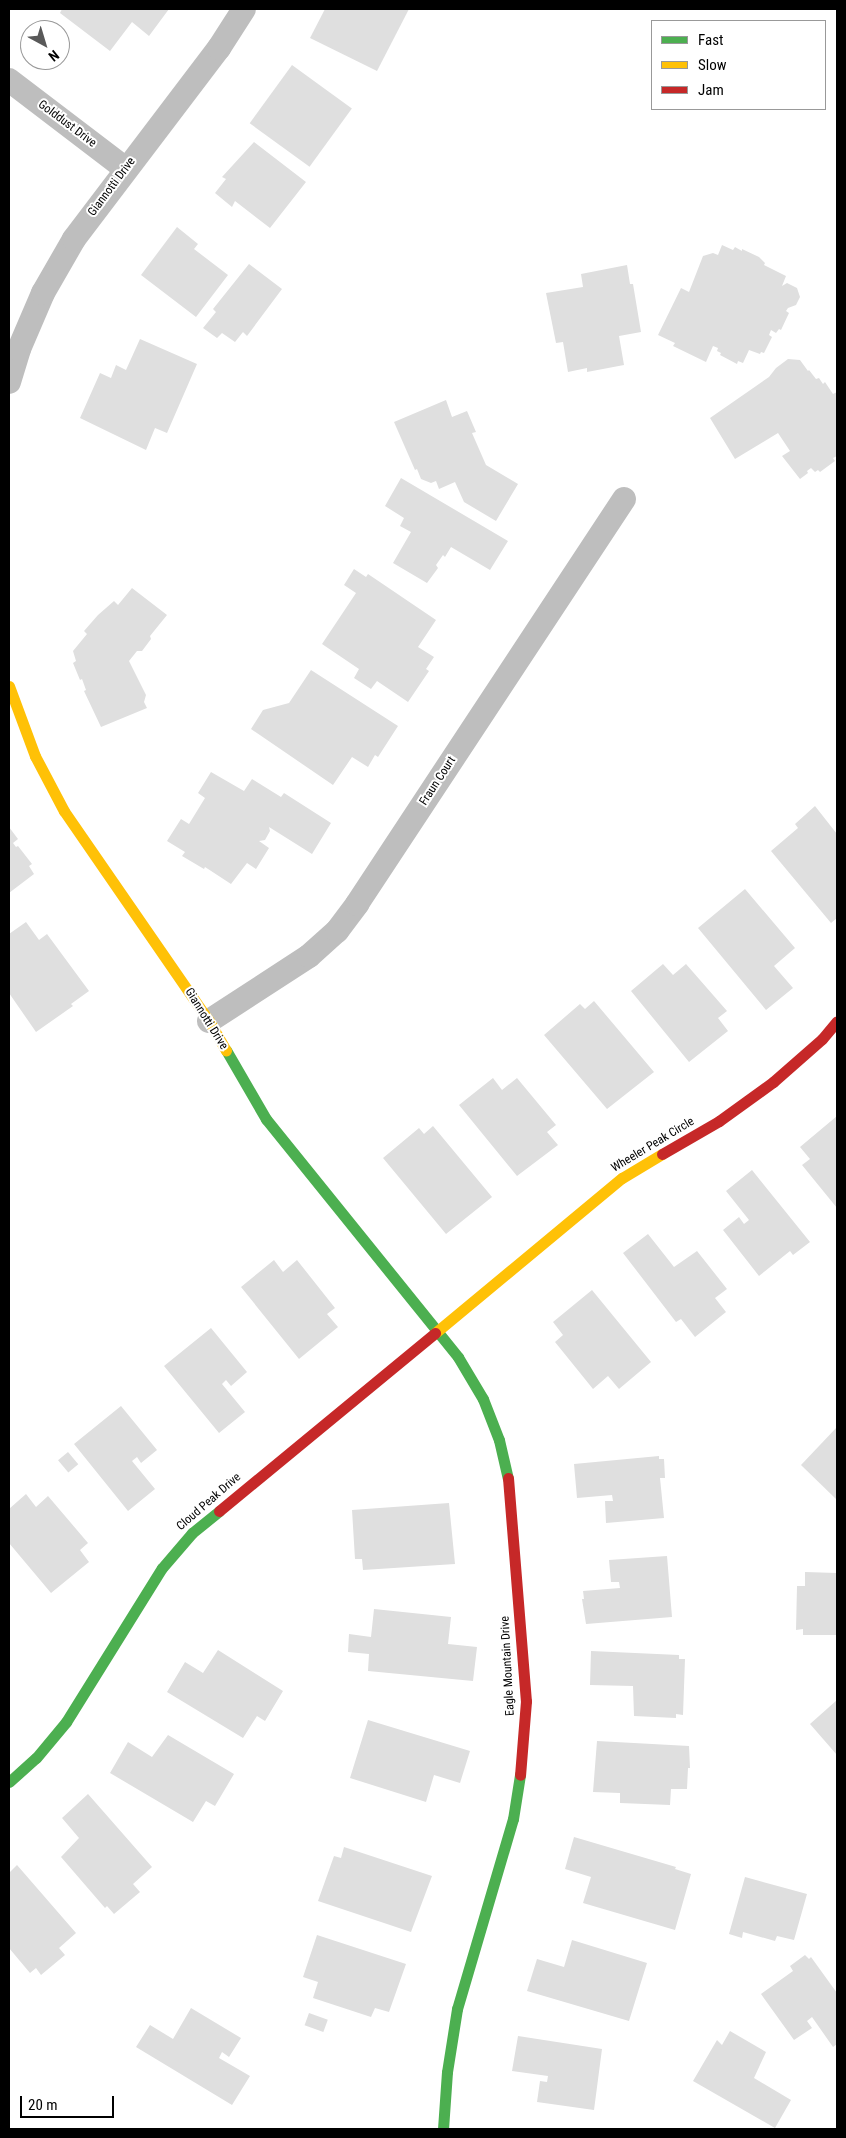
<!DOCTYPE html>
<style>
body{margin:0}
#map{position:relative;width:846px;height:2138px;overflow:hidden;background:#fff;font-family:"Roboto Condensed",sans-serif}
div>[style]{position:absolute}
.building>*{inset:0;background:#dfdfdf;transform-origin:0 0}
.street>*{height:24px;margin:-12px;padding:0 12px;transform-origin:12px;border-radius:12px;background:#bebebe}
.fast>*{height:11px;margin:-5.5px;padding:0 5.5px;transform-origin:5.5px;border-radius:5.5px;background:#4caf50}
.slow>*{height:11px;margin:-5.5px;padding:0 5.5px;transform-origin:5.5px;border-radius:5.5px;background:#ffc107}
.jam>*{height:11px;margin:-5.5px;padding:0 5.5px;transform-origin:5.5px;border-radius:5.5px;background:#c62828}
span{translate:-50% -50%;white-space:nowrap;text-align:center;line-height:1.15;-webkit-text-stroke:4px #fff;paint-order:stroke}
.street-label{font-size:12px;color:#000}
.frame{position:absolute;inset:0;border:10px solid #000;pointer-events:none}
.legend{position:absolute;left:651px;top:20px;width:175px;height:90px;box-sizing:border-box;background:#fff;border:1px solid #999;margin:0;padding:6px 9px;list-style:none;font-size:15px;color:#000}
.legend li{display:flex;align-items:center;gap:10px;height:25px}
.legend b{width:25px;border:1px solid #999}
.north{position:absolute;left:20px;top:20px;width:50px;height:50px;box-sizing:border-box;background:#fff;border:1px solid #999;border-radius:50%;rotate:141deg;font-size:14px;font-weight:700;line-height:20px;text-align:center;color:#000}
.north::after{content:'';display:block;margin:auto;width:18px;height:22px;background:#595959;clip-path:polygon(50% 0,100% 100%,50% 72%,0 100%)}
.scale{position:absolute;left:20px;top:2096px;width:94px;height:22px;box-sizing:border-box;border:2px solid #000;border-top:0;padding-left:6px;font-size:15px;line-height:18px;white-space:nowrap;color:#000;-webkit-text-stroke:4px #fff;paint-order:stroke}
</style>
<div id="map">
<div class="building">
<i style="clip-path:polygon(62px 9px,169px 9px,149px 36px,132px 22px,110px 51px,60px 13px)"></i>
<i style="clip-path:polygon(325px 9px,409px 9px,377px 71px,310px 38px)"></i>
<i style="left:292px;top:65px;width:74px;height:72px;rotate:36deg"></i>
<i style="clip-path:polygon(254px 142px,306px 182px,270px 228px,235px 201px,232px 207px,215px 193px,226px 179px,222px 177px)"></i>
<i style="clip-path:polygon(177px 227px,198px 244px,194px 249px,228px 275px,196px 317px,141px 275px)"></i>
<i style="clip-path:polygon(722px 245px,733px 250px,735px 247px,742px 251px,742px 249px,759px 257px,765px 263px,764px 265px,786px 276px,782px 286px,787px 283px,797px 288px,800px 297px,796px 305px,788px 308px,786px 311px,789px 313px,781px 330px,779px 329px,776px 333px,771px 330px,769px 335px,772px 337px,764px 353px,761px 352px,760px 354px,749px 350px,743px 363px,738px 361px,737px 364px,720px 355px,721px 353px,717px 351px,718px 348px,713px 346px,706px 362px,673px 346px,675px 343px,658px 335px,681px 288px,689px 292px,703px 256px,713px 253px,718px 255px)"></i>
<i style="clip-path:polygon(249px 264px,282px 289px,247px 336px,243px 332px,235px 342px,222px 333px,217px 338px,203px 328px,216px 312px,213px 309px)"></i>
<i style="clip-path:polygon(627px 265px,630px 284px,633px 284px,641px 332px,619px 336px,624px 365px,587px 372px,587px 368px,568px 372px,563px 342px,556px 343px,546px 293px,583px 287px,581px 274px)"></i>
<i style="clip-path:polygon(140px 339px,197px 364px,167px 433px,155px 428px,146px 450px,80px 418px,100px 373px,111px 378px,116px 365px,126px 370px)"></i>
<i style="clip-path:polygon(788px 359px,800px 360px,808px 371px,809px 370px,816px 379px,819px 378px,823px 384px,825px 382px,833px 394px,837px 392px,837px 456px,833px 458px,835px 461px,820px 472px,818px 470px,815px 472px,811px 468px,807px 471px,808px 473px,800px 479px,782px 456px,790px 451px,778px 433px,735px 459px,710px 418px,769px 377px,776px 368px)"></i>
<i style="clip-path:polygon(446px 400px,452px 417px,467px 411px,476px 432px,472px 433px,486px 465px,518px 484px,496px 521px,464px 502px,455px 482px,439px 489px,436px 481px,431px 483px,421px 479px,417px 469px,415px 470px,394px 422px)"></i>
<i style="clip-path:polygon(401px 478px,508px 541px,490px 570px,451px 547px,445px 557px,443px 555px,436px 565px,438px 568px,427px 583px,393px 563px,411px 532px,400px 526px,404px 518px,385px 506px)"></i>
<i style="clip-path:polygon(354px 569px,366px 577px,368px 574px,436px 620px,418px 647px,434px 657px,426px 669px,429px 671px,408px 702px,377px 681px,371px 689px,354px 678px,359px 669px,322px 644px,356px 593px,344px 585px)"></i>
<i style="clip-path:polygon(132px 588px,167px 615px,150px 636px,151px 639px,142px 651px,137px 651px,129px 661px,146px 695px,144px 702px,147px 708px,101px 727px,84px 691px,86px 690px,82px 679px,80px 680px,73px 663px,76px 661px,73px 651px,87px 634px,84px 631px,98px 615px,114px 601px,118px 605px)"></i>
<i style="clip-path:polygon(311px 670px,398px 726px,378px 757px,375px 755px,368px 767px,352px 757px,333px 785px,251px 729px,263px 710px,289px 703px)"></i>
<i style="clip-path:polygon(211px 772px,244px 791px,252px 779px,281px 797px,284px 793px,331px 823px,312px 854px,269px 827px,270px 831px,265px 840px,259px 841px,269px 848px,256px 869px,247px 863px,231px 884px,205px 867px,204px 869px,182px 856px,185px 852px,167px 841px,181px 819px,189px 824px,205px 798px,198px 793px)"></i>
<i style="clip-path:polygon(815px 806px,837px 834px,837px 918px,831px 923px,771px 851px,798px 828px,795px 824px)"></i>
<i style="clip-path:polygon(9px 827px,18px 839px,13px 843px,16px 847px,18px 846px,32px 864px,29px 866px,34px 874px,9px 893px)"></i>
<i style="clip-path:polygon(745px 889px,795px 948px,774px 966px,793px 988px,766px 1010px,698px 928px)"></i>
<i style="clip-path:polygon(26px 922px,39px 940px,47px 934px,89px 991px,71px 1004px,73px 1006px,36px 1032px,9px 993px,9px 934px)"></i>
<i style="clip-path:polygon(663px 964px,673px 975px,686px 964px,727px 1011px,718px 1018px,728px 1031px,689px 1062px,631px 991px)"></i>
<i style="clip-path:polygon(594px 1001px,654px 1072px,607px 1109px,544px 1035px,580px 1004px,585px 1009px)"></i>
<i style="clip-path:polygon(493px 1078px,502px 1090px,517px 1078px,556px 1125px,547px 1132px,558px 1145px,517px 1176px,459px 1105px)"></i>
<i style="clip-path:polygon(837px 1116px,837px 1208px,802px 1165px,810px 1159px,800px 1147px)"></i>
<i style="clip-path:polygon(433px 1126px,492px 1197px,446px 1234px,383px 1158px,419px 1128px,424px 1134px)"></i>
<i style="clip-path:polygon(752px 1170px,810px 1242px,793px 1255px,790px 1251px,759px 1276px,723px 1230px,739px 1217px,744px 1224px,749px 1220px,726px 1191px)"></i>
<i style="clip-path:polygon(648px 1234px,674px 1267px,697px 1251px,727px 1289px,715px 1298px,726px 1312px,695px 1337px,681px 1319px,676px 1322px,623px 1253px)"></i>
<i style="clip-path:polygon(274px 1260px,283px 1272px,297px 1260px,335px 1308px,327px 1314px,338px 1327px,299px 1359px,241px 1287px)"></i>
<i style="clip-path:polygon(592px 1290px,651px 1362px,619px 1389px,608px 1376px,593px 1389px,555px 1342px,563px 1335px,553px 1322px)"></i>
<i style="clip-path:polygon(211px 1328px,247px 1372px,231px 1386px,226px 1380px,222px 1384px,245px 1412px,219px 1433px,164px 1366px)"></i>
<i style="clip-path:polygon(121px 1406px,157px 1450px,141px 1463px,137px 1457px,132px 1461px,155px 1489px,128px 1511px,74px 1444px)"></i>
<i style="clip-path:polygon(837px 1427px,837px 1500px,801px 1465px)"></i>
<i style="left:68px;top:1452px;width:16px;height:13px;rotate:50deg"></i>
<i style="clip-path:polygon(659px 1456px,659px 1459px,664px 1459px,665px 1478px,660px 1478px,664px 1518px,606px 1523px,605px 1501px,613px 1501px,612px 1495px,577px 1498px,574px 1464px)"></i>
<i style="clip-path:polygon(26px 1494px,36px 1507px,48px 1496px,88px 1543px,80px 1550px,89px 1562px,51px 1593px,9px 1543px,9px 1509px)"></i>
<i style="clip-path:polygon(449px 1503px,455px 1564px,363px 1570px,362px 1559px,355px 1559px,352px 1510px)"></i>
<i style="clip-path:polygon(667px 1556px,672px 1617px,586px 1624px,582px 1599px,584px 1599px,583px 1591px,620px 1588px,619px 1582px,611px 1582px,609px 1560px)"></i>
<i style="clip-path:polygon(805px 1572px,837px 1573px,837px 1635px,803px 1635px,803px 1629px,796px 1630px,797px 1586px,805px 1586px)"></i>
<i style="clip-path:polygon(374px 1609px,451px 1617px,448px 1644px,477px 1647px,473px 1681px,368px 1671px,369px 1654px,348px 1652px,349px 1634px,371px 1637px)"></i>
<i style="clip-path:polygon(218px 1650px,283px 1691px,265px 1721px,257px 1716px,243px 1738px,167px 1692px,185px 1662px,203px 1673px)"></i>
<i style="clip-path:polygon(591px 1651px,679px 1655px,679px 1659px,685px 1659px,683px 1715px,676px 1714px,676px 1718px,634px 1716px,633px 1686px,590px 1685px)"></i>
<i style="clip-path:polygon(837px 1700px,837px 1755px,810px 1724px)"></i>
<i style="clip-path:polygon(368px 1720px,470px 1751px,460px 1783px,434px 1775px,426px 1802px,350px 1778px)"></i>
<i style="clip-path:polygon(168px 1735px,234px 1774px,215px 1806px,206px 1801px,193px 1822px,110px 1773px,128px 1742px,152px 1757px)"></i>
<i style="clip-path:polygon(597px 1741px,689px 1746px,690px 1768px,688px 1768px,687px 1789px,671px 1789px,670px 1805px,620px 1803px,620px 1793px,593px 1792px)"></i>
<i style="clip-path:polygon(88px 1794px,152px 1867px,133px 1884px,140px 1892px,114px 1914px,107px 1906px,105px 1908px,61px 1857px,79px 1838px,62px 1818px)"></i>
<i style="clip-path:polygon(574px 1837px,676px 1867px,675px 1869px,691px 1874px,675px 1930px,583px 1903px,591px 1877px,565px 1869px)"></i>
<i style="clip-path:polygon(344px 1847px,432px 1876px,411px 1932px,318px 1901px,334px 1856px,341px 1858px)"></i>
<i style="clip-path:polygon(17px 1865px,76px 1933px,59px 1948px,65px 1955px,41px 1975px,36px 1968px,30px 1973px,9px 1948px,9px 1873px)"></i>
<i style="clip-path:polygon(745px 1877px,807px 1894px,794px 1940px,777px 1936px,775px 1941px,743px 1932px,742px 1938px,729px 1934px)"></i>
<i style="clip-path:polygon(317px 1935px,406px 1964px,389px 2012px,375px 2008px,371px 2017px,313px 1998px,318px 1982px,303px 1977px)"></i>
<i style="clip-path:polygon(572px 1940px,647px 1963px,629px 2021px,527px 1991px,537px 1959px,564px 1967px)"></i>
<i style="clip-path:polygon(805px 1955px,809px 1959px,811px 1957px,837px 1993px,837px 2044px,833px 2047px,812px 2017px,807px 2021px,812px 2028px,794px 2040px,761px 1994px,793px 1971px,790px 1966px)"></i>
<i style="clip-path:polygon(191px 2008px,241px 2038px,229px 2057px,222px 2052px,219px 2058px,250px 2076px,232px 2105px,136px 2047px,150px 2025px,173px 2039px)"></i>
<i style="left:309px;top:2013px;width:20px;height:13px;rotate:20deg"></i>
<i style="clip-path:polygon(730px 2031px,766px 2052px,754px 2078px,791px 2100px,775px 2128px,693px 2081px,717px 2040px,722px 2045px)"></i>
<i style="clip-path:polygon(518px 2036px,602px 2049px,594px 2110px,537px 2102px,540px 2081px,547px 2082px,548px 2076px,512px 2071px)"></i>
</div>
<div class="street">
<i style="left:9px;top:80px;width:147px;rotate:37.3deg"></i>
<i style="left:9px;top:382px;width:34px;rotate:-73deg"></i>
<i style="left:19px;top:349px;width:61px;rotate:-66.8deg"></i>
<i style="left:43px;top:293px;width:62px;rotate:-60.1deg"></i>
<i style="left:74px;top:239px;width:240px;rotate:-52.8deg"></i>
<i style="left:219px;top:48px;width:46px;rotate:-57.3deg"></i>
<i style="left:209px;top:1021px;width:119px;rotate:-33deg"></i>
<i style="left:309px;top:956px;width:38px;rotate:-42deg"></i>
<i style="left:337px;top:931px;width:34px;rotate:-53deg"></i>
<i style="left:357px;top:904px;width:485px;rotate:-56.6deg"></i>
</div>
<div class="fast">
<i style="left:226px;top:1050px;width:80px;rotate:59.9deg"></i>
<i style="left:266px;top:1119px;width:306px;rotate:51.1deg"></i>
<i style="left:458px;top:1357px;width:49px;rotate:59.2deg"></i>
<i style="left:483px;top:1399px;width:44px;rotate:68.7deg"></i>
<i style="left:499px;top:1440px;width:39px;rotate:77deg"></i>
<i style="left:9px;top:1782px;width:36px;rotate:-42deg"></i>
<i style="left:36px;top:1758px;width:47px;rotate:-50.2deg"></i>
<i style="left:66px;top:1722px;width:181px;rotate:-58.1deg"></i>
<i style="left:162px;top:1568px;width:46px;rotate:-49.4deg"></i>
<i style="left:192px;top:1533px;width:35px;rotate:-39deg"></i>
<i style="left:443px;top:2129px;width:57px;rotate:-86deg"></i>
<i style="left:447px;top:2072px;width:64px;rotate:-81deg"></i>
<i style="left:457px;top:2009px;width:198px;rotate:-73.6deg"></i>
<i style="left:513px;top:1819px;width:45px;rotate:-81deg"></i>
</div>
<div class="slow">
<i style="left:9px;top:686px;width:75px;rotate:69.6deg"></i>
<i style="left:35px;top:756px;width:62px;rotate:62.2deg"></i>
<i style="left:64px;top:811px;width:255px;rotate:55.4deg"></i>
<i style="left:209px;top:1021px;width:34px;rotate:60deg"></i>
<i style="left:435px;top:1333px;width:243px;rotate:-39.7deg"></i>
<i style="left:622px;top:1178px;width:47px;rotate:-31deg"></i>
</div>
<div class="jam">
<i style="left:662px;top:1154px;width:66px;rotate:-30.1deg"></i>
<i style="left:719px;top:1121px;width:67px;rotate:-35.8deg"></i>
<i style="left:773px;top:1082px;width:65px;rotate:-41.3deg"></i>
<i style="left:822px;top:1039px;width:23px;rotate:-50deg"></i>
<i style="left:508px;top:1478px;width:224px;rotate:85.4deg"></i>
<i style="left:526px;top:1701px;width:74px;rotate:94.6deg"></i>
<i style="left:219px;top:1511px;width:280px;rotate:-39.5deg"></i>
</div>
<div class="street-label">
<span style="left:67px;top:124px;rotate:37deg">Golddust Drive</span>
<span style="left:112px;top:187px;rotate:-53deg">Giannotti Drive</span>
<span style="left:438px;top:781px;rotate:-57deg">Fraun Court</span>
<span style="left:206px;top:1019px;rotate:58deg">Giannotti Drive</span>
<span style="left:653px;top:1145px;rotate:-31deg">Wheeler Peak Circle</span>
<span style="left:209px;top:1502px;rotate:-41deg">Cloud Peak Drive</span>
<span style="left:508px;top:1666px;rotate:-93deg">Eagle Mountain Drive</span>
</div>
<div class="frame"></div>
<ul class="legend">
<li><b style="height:6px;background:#4caf50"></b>Fast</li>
<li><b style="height:6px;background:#ffc107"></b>Slow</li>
<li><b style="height:6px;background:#c62828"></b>Jam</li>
</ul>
<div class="north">N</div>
<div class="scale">20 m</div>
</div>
